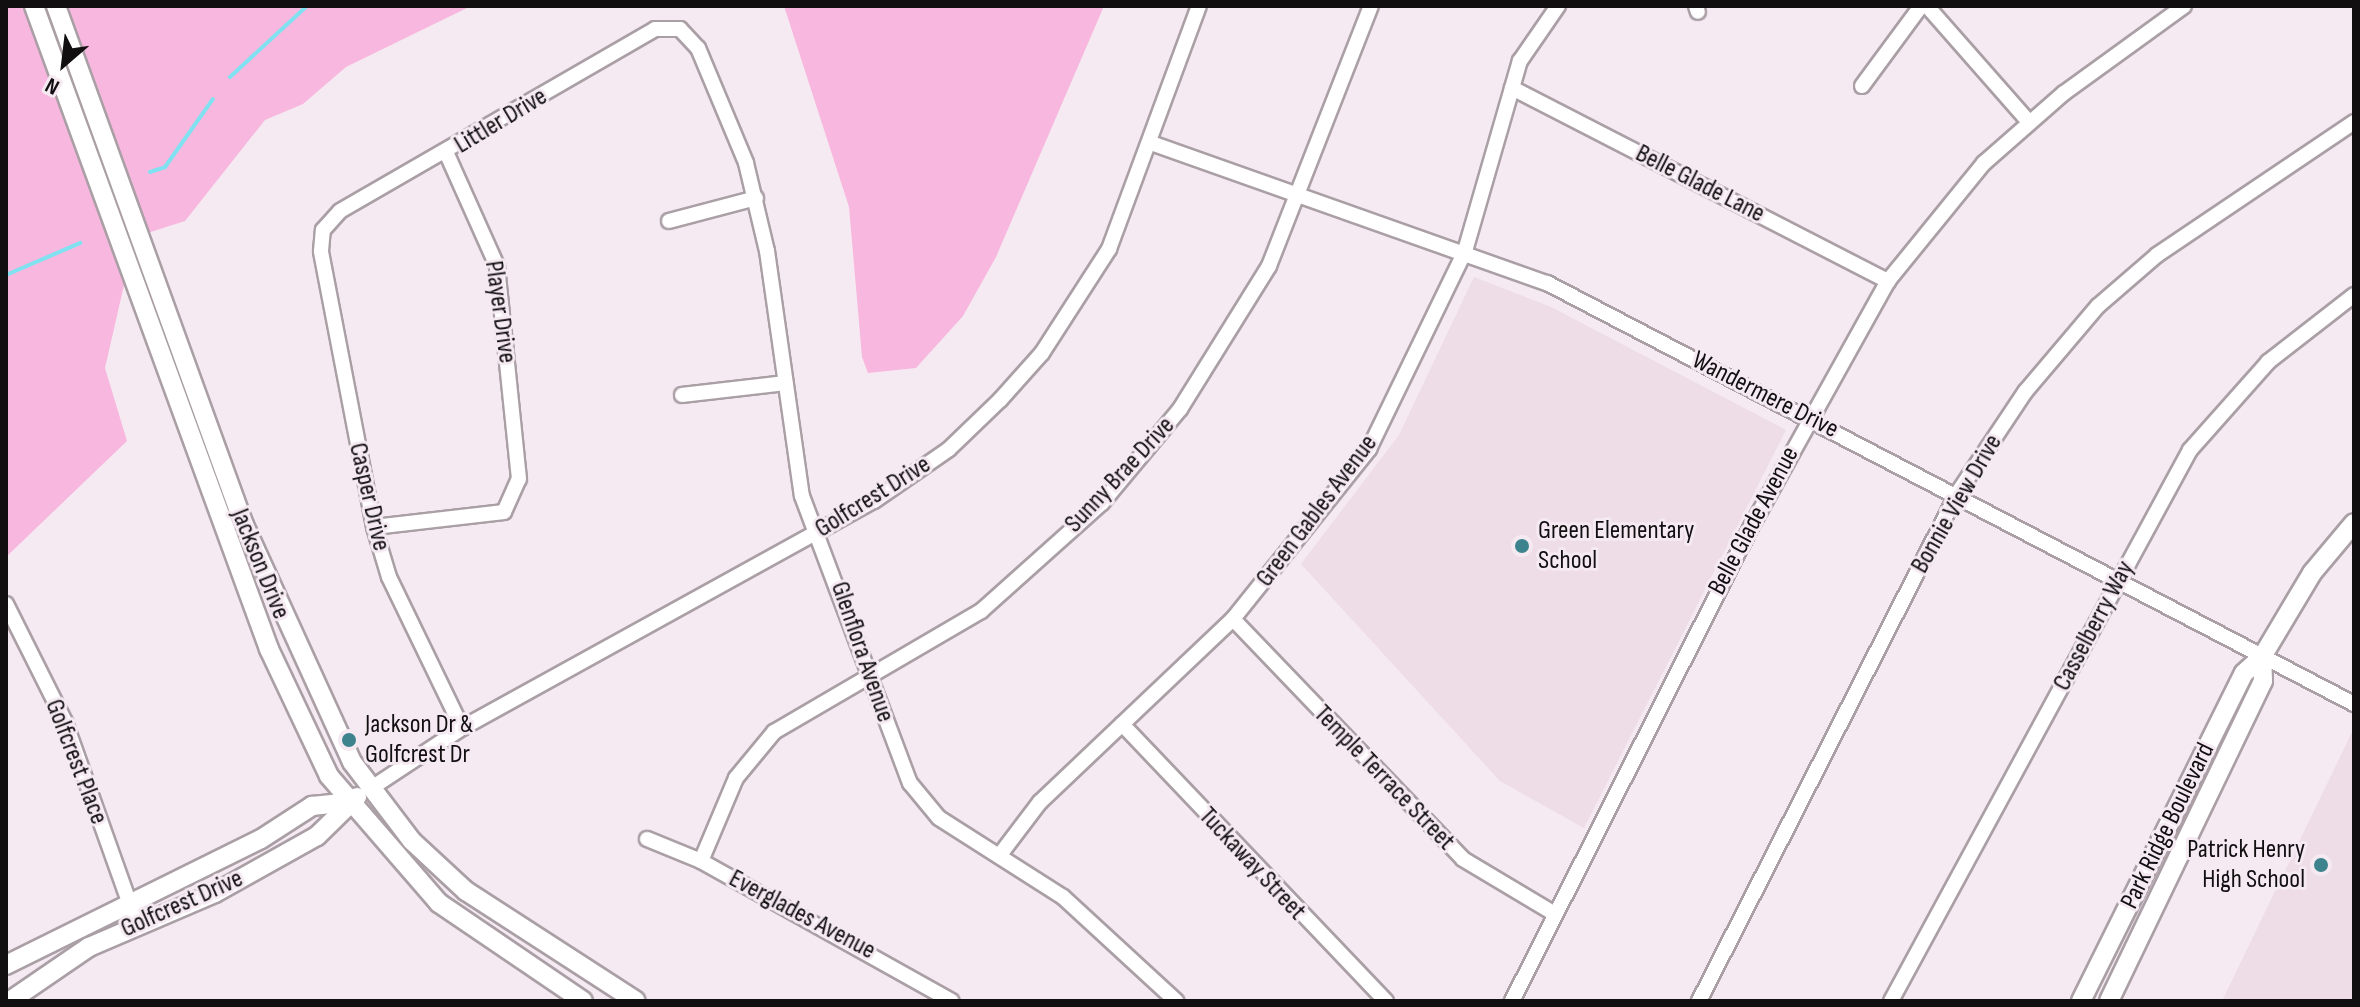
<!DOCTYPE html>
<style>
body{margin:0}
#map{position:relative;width:2360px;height:1007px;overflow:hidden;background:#f5eaf1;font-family:"Sofia Sans Condensed",sans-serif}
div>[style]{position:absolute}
.built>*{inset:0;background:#eedce6}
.green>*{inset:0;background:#f8b7df}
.stream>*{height:4px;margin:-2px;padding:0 2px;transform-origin:2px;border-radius:2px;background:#80e1f0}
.roads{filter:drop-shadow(2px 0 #aa9fa5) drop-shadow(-2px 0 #aa9fa5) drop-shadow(0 2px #aa9fa5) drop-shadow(0 -2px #aa9fa5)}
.minor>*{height:14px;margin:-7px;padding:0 7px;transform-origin:7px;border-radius:7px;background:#fff}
.major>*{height:18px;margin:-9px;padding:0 9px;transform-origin:9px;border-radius:9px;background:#fff}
.dots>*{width:22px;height:22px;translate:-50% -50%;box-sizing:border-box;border:4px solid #f5eaf1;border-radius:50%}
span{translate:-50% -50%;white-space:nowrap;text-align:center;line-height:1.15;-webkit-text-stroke:6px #f5eaf1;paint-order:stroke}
.street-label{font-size:26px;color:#120f11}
.poi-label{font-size:26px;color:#120f11}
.left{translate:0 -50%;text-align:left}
.right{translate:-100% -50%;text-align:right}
.frame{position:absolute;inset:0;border:8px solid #120f11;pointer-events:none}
.north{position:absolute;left:24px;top:24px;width:80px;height:80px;-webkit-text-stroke:6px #f5eaf1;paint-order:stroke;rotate:208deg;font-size:22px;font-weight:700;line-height:32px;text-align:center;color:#120f11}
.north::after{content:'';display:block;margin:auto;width:28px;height:36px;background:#120f11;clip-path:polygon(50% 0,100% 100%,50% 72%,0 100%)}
</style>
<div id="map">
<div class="built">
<i style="clip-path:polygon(1474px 277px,1551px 307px,1786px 430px,1584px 828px,1500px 781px,1301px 564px,1399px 435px)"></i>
<i style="clip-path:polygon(2354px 728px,2354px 1001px,2222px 1001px)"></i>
</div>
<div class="green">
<i style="clip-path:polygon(6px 6px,471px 6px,346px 67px,303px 104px,265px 120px,185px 221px,135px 237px,105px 368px,127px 441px,6px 557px)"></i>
<i style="clip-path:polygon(784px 6px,1104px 6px,996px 257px,963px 316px,916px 368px,868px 373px,862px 357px,849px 207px)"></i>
</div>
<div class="stream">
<i style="left:230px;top:77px;width:105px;rotate:-42.7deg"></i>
<i style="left:150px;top:172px;width:16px;rotate:-18deg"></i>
<i style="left:165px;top:167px;width:83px;rotate:-54.8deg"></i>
<i style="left:6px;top:275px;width:81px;rotate:-23.4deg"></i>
</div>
<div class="roads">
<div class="minor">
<i style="left:1696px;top:6px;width:6px;rotate:72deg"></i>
<i style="left:1927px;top:6px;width:154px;rotate:48.7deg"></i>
<i style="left:1862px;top:86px;width:99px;rotate:-53.6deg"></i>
<i style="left:1512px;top:88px;width:423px;rotate:27.2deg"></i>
<i style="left:1151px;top:143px;width:420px;rotate:19.5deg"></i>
<i style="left:1547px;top:283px;width:910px;rotate:27.55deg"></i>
<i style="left:669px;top:221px;width:90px;rotate:-14.8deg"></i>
<i style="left:682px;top:395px;width:104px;rotate:-6.6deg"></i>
<i style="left:374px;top:527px;width:131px;rotate:-6.6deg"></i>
<i style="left:504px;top:512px;width:36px;rotate:-66deg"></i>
<i style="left:519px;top:479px;width:214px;rotate:-95.9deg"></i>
<i style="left:497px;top:266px;width:123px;rotate:-114.1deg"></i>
<i style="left:6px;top:604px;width:132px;rotate:63.4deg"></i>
<i style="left:65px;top:722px;width:214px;rotate:70.4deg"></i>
<i style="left:1233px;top:619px;width:332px;rotate:46.2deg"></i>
<i style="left:1463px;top:859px;width:107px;rotate:30.9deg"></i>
<i style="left:1122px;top:724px;width:383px;rotate:46.4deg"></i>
<i style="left:462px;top:728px;width:168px;rotate:-115.8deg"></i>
<i style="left:389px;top:577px;width:52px;rotate:-106.7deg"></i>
<i style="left:374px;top:527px;width:281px;rotate:-100.9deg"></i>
<i style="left:321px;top:251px;width:21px;rotate:-85deg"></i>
<i style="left:323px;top:230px;width:25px;rotate:-48deg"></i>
<i style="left:340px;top:211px;width:364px;rotate:-30deg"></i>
<i style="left:655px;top:29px;width:25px"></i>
<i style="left:680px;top:29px;width:26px;rotate:47deg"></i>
<i style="left:698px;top:48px;width:125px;rotate:67.3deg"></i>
<i style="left:746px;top:163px;width:90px;rotate:76.6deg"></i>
<i style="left:767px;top:251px;width:247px;rotate:81.9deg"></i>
<i style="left:802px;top:496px;width:307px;rotate:69.4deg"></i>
<i style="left:910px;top:783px;width:45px;rotate:50.4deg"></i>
<i style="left:939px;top:818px;width:147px;rotate:32.5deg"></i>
<i style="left:1063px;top:897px;width:154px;rotate:42.6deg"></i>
<i style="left:373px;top:787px;width:107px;rotate:-33.5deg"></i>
<i style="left:462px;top:728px;width:470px;rotate:-28.9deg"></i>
<i style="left:874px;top:501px;width:91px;rotate:-34.7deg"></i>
<i style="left:949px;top:449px;width:71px;rotate:-43.9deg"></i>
<i style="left:1000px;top:400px;width:63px;rotate:-48.2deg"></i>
<i style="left:1042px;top:353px;width:124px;rotate:-57.2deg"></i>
<i style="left:1109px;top:249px;width:259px;rotate:-69.7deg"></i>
<i style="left:647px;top:839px;width:58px;rotate:22.2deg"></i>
<i style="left:701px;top:861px;width:287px;rotate:29.2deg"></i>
<i style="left:999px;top:856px;width:68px;rotate:-52.8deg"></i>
<i style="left:1040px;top:802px;width:266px;rotate:-43.5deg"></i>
<i style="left:1233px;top:619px;width:218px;rotate:-51.3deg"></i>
<i style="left:1369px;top:449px;width:220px;rotate:-64.1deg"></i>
<i style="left:1465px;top:251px;width:198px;rotate:-73.9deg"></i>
<i style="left:1520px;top:61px;width:67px;rotate:-55.4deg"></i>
<i style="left:701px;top:861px;width:90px;rotate:-67.1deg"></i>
<i style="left:736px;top:778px;width:60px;rotate:-50.4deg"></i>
<i style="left:774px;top:732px;width:240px;rotate:-30.3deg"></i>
<i style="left:981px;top:611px;width:162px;rotate:-41.8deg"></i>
<i style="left:1102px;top:503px;width:122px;rotate:-50.3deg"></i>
<i style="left:1180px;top:409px;width:168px;rotate:-58.1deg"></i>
<i style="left:1269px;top:266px;width:279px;rotate:-68.6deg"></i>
<i style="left:1512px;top:1001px;width:531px;rotate:-63.24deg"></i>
<i style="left:1751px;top:527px;width:282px;rotate:-60.9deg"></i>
<i style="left:1888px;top:281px;width:152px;rotate:-50.9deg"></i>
<i style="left:1984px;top:163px;width:106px;rotate:-41.2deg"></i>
<i style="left:2064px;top:93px;width:148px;rotate:-35.9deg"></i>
<i style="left:1699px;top:1001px;width:569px;rotate:-63.03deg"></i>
<i style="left:1957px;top:494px;width:123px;rotate:-56.3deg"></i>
<i style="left:2025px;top:392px;width:113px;rotate:-49.7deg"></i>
<i style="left:2098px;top:306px;width:78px;rotate:-40.8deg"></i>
<i style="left:2157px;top:255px;width:238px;rotate:-34deg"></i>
<i style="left:1891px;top:1001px;width:627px;rotate:-61.51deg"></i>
<i style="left:2190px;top:450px;width:118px;rotate:-48.4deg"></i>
<i style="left:2268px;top:362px;width:109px;rotate:-37.9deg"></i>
</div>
<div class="major">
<i style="left:34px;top:6px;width:685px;rotate:69.92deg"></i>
<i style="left:269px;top:649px;width:140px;rotate:64.7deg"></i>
<i style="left:329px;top:776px;width:168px;rotate:49.1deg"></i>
<i style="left:439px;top:903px;width:174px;rotate:34.2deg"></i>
<i style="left:56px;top:6px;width:552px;rotate:70.09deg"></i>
<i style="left:244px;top:525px;width:260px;rotate:65.5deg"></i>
<i style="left:352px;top:762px;width:99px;rotate:52.8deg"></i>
<i style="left:412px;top:841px;width:74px;rotate:42.8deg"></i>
<i style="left:466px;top:891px;width:202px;rotate:32.9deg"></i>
<i style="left:6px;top:965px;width:284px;rotate:-26.3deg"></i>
<i style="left:261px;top:839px;width:61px;rotate:-32.9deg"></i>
<i style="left:312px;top:806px;width:37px;rotate:-6deg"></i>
<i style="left:10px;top:1001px;width:96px;rotate:-34.4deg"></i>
<i style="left:89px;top:947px;width:137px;rotate:-23.2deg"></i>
<i style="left:215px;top:893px;width:117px;rotate:-29.2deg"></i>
<i style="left:317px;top:836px;width:56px;rotate:-44.3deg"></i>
<i style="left:2081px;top:1001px;width:366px;rotate:-63.6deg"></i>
<i style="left:2244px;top:673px;width:24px;rotate:-42deg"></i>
<i style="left:2262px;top:657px;width:98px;rotate:-59.2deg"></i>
<i style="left:2312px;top:573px;width:65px;rotate:-50deg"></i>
<i style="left:2109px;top:1001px;width:355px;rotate:-64.3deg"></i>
<i style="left:2263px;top:681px;width:24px;rotate:-92deg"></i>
</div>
</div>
<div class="dots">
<i style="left:1522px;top:546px;background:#3d838e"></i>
<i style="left:349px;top:740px;background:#3d838e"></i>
<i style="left:2321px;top:865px;background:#3d838e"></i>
</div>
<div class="street-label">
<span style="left:501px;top:121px;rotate:-31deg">Littler Drive</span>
<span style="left:1700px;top:184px;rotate:27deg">Belle Glade Lane</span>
<span style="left:500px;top:312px;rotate:82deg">Player Drive</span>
<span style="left:1765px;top:395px;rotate:27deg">Wandermere Drive</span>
<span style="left:1120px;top:475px;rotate:-47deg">Sunny Brae Drive</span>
<span style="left:369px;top:497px;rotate:77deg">Casper Drive</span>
<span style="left:873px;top:497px;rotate:-32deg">Golfcrest Drive</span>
<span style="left:1957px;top:504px;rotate:-60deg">Bonnie View Drive</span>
<span style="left:1317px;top:511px;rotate:-53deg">Green Gables Avenue</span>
<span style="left:1754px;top:521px;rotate:-62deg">Belle Glade Avenue</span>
<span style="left:260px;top:564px;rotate:68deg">Jackson Drive</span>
<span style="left:2094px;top:626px;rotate:-62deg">Casselberry Way</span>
<span style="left:862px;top:652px;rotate:71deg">Glenflora Avenue</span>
<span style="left:76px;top:762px;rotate:69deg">Golfcrest Place</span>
<span style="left:1384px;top:778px;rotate:46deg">Temple Terrace Street</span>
<span style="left:2168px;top:826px;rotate:-64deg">Park Ridge Boulevard</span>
<span style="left:1252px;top:864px;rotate:47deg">Tuckaway Street</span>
<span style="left:182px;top:904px;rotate:-24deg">Golfcrest Drive</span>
<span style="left:802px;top:915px;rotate:28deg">Everglades Avenue</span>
</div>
<div class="poi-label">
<span class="left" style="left:1538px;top:546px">Green Elementary<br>School</span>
<span class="left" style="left:365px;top:740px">Jackson Dr &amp;<br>Golfcrest Dr</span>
<span class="right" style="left:2305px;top:865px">Patrick Henry<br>High School</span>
</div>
<div class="frame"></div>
<div class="north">N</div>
</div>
